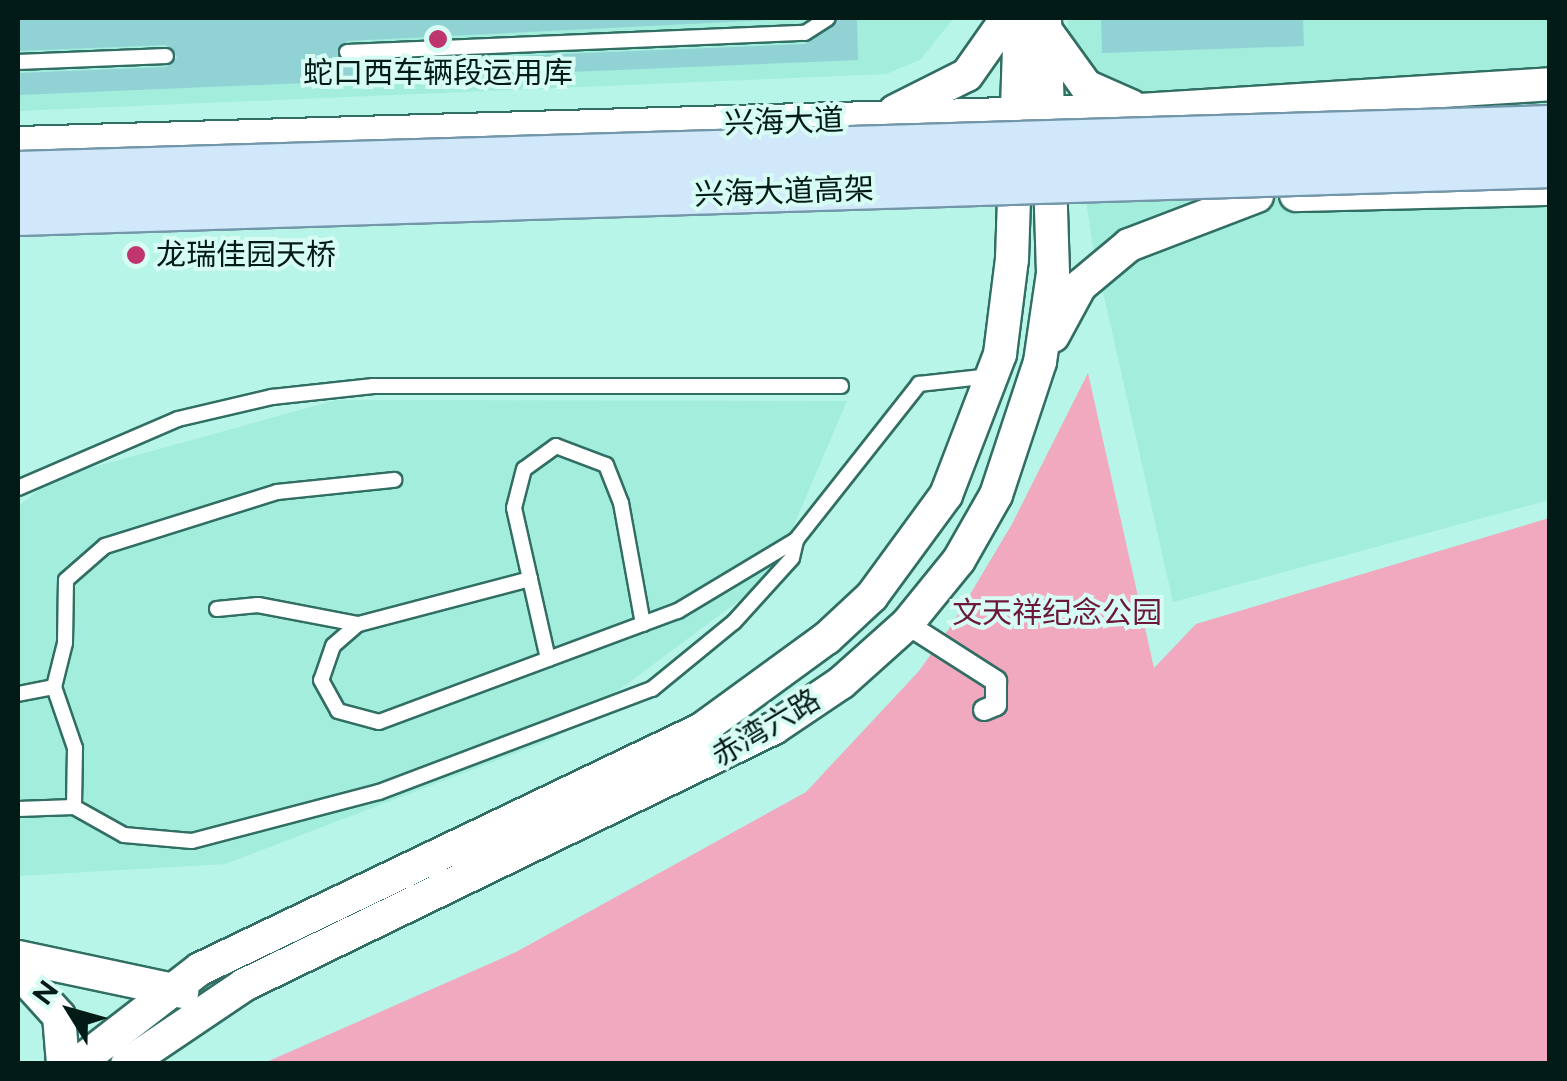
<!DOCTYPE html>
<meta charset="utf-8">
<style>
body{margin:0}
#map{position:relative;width:1567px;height:1081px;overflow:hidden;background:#b6f5e7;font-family:Raleway,"Noto Sans SC",sans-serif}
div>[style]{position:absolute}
.built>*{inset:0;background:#a3eddd}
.green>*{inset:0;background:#f0a9be}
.building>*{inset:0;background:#91d2d5}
.roads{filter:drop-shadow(2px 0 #316e63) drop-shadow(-2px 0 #316e63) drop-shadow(0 2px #316e63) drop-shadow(0 -2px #316e63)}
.service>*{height:14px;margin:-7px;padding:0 7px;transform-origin:7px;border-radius:7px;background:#fff}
.pedestrian>*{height:20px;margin:-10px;padding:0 10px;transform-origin:10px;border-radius:10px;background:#fff}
.tertiary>*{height:32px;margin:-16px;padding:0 16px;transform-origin:16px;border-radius:16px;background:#fff}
.bridges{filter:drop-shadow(2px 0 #7396a9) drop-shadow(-2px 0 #7396a9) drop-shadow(0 2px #7396a9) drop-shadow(0 -2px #7396a9)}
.primary-bridge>*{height:42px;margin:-21px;padding:0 21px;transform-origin:21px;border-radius:21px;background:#d0e8fa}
.dots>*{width:28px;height:28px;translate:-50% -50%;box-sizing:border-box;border:5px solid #d7fcf4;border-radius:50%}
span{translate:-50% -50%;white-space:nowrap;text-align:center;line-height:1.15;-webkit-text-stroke:8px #d7fcf4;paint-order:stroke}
.poi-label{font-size:30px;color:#031b17}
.left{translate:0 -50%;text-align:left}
.street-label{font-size:30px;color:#031b17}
.park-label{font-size:30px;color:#6d173b}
.frame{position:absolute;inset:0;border:20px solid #031b17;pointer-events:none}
.north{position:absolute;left:20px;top:961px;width:100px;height:100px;-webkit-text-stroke:8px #d7fcf4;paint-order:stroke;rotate:307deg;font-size:28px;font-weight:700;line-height:40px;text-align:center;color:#031b17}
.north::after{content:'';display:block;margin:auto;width:35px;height:45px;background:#031b17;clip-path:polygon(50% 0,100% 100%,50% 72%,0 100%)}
</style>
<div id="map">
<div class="built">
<i style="clip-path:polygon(18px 18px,954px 18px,920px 60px,886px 74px,18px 111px)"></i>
<i style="clip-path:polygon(1068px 18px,1549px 18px,1549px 500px,1173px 602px,1093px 247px,1067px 73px)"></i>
<i style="clip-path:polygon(336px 400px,847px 401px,772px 576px,553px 739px,225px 864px,18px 876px,18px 506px,54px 478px)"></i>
</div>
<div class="green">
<i style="clip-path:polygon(1088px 373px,1154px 668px,1196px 624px,1549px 518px,1549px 1063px,262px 1064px,516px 952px,806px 792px,919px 671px,953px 623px,1012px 524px)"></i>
</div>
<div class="building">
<i style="clip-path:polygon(18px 18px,809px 18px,347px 41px,337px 53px,347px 63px,805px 44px,838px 18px,857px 18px,858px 60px,18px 95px,18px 73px,166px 67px,177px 57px,166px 45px,18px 51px)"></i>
<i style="clip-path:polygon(1101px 18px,1303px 18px,1304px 46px,1102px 53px)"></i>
</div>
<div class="roads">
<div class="service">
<i style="left:347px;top:52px;width:458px;rotate:-2.4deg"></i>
<i style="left:805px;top:33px;width:27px;rotate:-33deg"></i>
<i style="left:18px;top:62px;width:148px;rotate:-2.3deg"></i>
<i style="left:18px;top:488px;width:174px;rotate:-23.3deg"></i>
<i style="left:178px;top:419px;width:97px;rotate:-13.2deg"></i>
<i style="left:272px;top:397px;width:102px;rotate:-6.2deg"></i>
<i style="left:373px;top:386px;width:468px"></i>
<i style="left:530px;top:579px;width:82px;rotate:77.3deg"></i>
<i style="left:217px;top:609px;width:41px;rotate:-5.6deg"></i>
<i style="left:258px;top:605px;width:102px;rotate:10.8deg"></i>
<i style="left:643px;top:624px;width:123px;rotate:-100.3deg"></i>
<i style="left:621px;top:503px;width:41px;rotate:-111.5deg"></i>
<i style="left:606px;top:465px;width:53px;rotate:-159.2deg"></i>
<i style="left:556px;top:446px;width:39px;rotate:144deg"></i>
<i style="left:524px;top:469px;width:40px;rotate:104.4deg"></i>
<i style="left:514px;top:508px;width:73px;rotate:77.3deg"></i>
<i style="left:530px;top:579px;width:178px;rotate:165.3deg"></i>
<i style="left:358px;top:624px;width:33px;rotate:139deg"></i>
<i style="left:333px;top:646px;width:36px;rotate:109deg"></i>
<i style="left:321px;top:680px;width:35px;rotate:61deg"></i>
<i style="left:338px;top:711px;width:42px;rotate:15deg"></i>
<i style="left:379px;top:722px;width:319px;rotate:-20.4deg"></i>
<i style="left:678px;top:611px;width:138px;rotate:-31deg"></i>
<i style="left:796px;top:540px;width:199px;rotate:-51.7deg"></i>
<i style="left:919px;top:384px;width:72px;rotate:-6.3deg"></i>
<i style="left:54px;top:687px;width:65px;rotate:71deg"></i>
<i style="left:75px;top:748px;width:59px;rotate:91deg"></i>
<i style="left:18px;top:694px;width:37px;rotate:-11deg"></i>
<i style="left:54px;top:687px;width:45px;rotate:-76deg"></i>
<i style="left:65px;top:643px;width:63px;rotate:-89.1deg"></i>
<i style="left:66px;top:580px;width:52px;rotate:-41.1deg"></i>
<i style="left:105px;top:546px;width:180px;rotate:-17.4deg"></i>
<i style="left:277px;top:492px;width:118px;rotate:-5.9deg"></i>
<i style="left:18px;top:809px;width:56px;rotate:-2deg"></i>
<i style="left:74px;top:807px;width:57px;rotate:29.2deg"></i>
<i style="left:124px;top:835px;width:68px;rotate:5deg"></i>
<i style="left:192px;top:841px;width:193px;rotate:-14.7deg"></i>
<i style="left:379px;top:792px;width:292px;rotate:-20.7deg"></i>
<i style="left:652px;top:689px;width:106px;rotate:-39.3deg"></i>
<i style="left:734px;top:622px;width:86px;rotate:-47.8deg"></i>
<i style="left:792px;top:558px;width:18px;rotate:-77deg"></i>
</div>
<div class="pedestrian">
<i style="left:907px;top:624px;width:106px;rotate:32.6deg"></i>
<i style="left:996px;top:681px;width:24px;rotate:90deg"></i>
<i style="left:996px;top:705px;width:13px;rotate:157deg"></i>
</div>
<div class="tertiary">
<i style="left:1047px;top:32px;width:67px;rotate:54.2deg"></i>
<i style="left:1086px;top:86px;width:49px;rotate:24deg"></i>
<i style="left:895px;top:111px;width:80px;rotate:-26.6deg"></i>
<i style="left:967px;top:75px;width:70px;rotate:-54.9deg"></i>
<i style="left:18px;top:143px;width:1122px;rotate:-1.68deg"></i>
<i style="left:1140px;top:110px;width:411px;rotate:-3.6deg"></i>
<i style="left:1296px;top:195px;width:254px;rotate:-1.4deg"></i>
<i style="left:1053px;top:336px;width:57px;rotate:-61.6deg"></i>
<i style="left:1080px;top:286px;width:64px;rotate:-39.9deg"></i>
<i style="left:1129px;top:245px;width:137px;rotate:-20.9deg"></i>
<i style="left:18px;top:957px;width:168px;rotate:12deg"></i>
<i style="left:18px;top:971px;width:61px;rotate:47.7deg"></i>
<i style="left:59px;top:1016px;width:48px;rotate:85.2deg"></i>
<i style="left:77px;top:1064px;width:155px;rotate:-37.7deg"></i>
<i style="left:200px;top:969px;width:556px;rotate:-25.55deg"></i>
<i style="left:702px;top:729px;width:155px;rotate:-36.1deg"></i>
<i style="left:827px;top:638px;width:62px;rotate:-43deg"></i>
<i style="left:872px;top:596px;width:125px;rotate:-53.8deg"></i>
<i style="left:946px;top:495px;width:151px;rotate:-69deg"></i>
<i style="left:1000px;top:354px;width:96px;rotate:-82.8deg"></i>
<i style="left:1012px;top:259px;width:241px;rotate:-88.1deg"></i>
<i style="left:127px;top:1064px;width:141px;rotate:-34deg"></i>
<i style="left:244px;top:985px;width:589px;rotate:-25.87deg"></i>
<i style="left:774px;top:728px;width:81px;rotate:-33.9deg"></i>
<i style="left:841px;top:683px;width:89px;rotate:-41.8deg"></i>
<i style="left:907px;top:624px;width:82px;rotate:-50.9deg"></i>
<i style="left:959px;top:560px;width:75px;rotate:-60.4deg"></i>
<i style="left:996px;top:495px;width:140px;rotate:-71.7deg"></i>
<i style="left:1040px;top:362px;width:90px;rotate:-81.7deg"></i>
<i style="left:1053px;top:273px;width:255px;rotate:-91.8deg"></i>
</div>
</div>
<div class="bridges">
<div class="primary-bridge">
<i style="left:18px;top:173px;width:1533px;rotate:-1.72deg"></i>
<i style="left:18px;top:214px;width:1533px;rotate:-1.79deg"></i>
</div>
</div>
<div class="dots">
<i style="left:438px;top:39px;background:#bf356e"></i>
<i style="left:136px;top:255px;background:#bf356e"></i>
</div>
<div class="poi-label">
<span style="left:438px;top:73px">蛇口西车辆段运用库</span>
<span class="left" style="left:156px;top:255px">龙瑞佳园天桥</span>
</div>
<div class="street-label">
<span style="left:784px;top:122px;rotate:-2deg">兴海大道</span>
<span style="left:784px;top:192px;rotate:-2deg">兴海大道高架</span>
<span style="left:766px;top:728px;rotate:-31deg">赤湾六路</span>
</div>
<div class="park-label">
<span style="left:1057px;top:613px">文天祥纪念公园</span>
</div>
<div class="frame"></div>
<div class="north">N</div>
</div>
